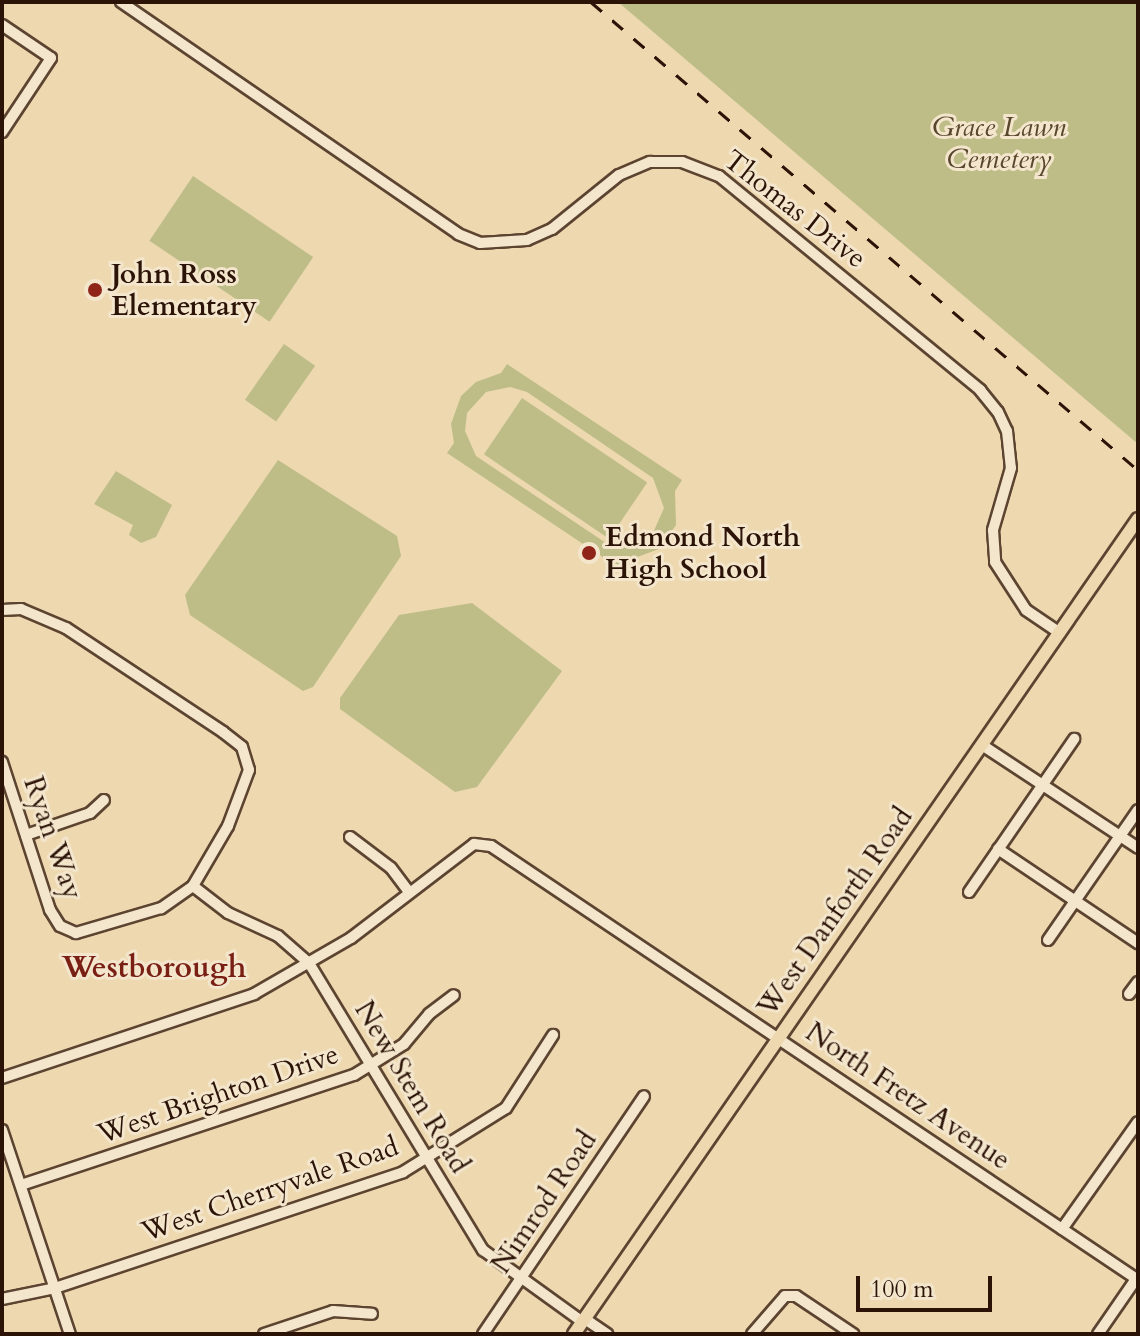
<!DOCTYPE html>
<style>
body{margin:0}
#map{position:relative;width:1140px;height:1336px;overflow:hidden;background:#edd8b0;font-family:Cardo,serif}
div>[style]{position:absolute}
.green>*{inset:0;background:#bebd87;transform-origin:0 0}
.roads{filter:drop-shadow(2px 0 #5c4431) drop-shadow(-2px 0 #5c4431) drop-shadow(0 2px #5c4431) drop-shadow(0 -2px #5c4431)}
.minor>*{height:10px;margin:-5px;padding:0 5px;transform-origin:5px;border-radius:5px;background:#f3e6cc}
.major>*{height:12px;margin:-6px;padding:0 6px;transform-origin:6px;border-radius:6px;background:#edd8b0}
.rail>*{height:3px;margin-top:-1.5px;transform-origin:0;background:repeating-linear-gradient(90deg,#2c1307 0 14px,transparent 0 28px)}
.dots>*{width:22px;height:22px;translate:-50% -50%;box-sizing:border-box;border:4px solid #f3e6cc;border-radius:50%}
span{translate:-50% -50%;white-space:nowrap;text-align:center;line-height:1.15;-webkit-text-stroke:6px #f3e6cc;paint-order:stroke}
.park-label{font-size:28px;color:#58462d;font-style:italic}
.street-label{font-size:28px;color:#2c1307}
.poi-label{font-size:28px;color:#2c1307;font-weight:700}
.left{translate:0 -50%;text-align:left}
.neighbourhood-label{font-size:30px;color:#7a1f14;font-weight:700}
.frame{position:absolute;inset:0;border:4px solid #2c1307;pointer-events:none}
.scale{position:absolute;left:856px;top:1276px;width:136px;height:36px;box-sizing:border-box;border:4px solid #2c1307;border-top:0;padding-left:10px;font-size:24px;line-height:28px;white-space:nowrap;color:#2c1307;-webkit-text-stroke:6px #f3e6cc;paint-order:stroke}
</style>
<div id="map">
<div class="green">
<i style="clip-path:polygon(618px 2px,1138px 2px,1138px 444px)"></i>
<i style="left:193px;top:176px;width:145px;height:78px;rotate:34deg"></i>
<i style="left:284px;top:344px;width:38px;height:68px;rotate:35deg"></i>
<i style="clip-path:polygon(evenodd,507px 364px,682px 480px,675px 491px,676px 525px,659px 549px,629px 560px,622px 570px,447px 453px,454px 443px,451px 424px,461px 396px,476px 382px,501px 373px,507px 364px,510px 387px,527px 392px,653px 478px,664px 508px,653px 533px,635px 545px,609px 545px,476px 456px,465px 431px,467px 413px,486px 392px,510px 387px)"></i>
<i style="left:522px;top:398px;width:151px;height:68px;rotate:34deg"></i>
<i style="clip-path:polygon(278px 460px,397px 536px,401px 556px,313px 687px,303px 691px,190px 615px,185px 595px)"></i>
<i style="clip-path:polygon(116px 471px,172px 505px,156px 537px,141px 543px,129px 535px,133px 525px,94px 504px)"></i>
<i style="clip-path:polygon(472px 603px,562px 671px,477px 787px,455px 792px,340px 709px,340px 698px,399px 615px)"></i>
</div>
<div class="roads">
<div class="minor">
<i style="left:121px;top:2px;width:409px;rotate:34.5deg"></i>
<i style="left:458px;top:234px;width:24px;rotate:22deg"></i>
<i style="left:480px;top:243px;width:47px;rotate:-3.7deg"></i>
<i style="left:527px;top:240px;width:27px;rotate:-24deg"></i>
<i style="left:552px;top:229px;width:86px;rotate:-38.9deg"></i>
<i style="left:619px;top:175px;width:34px;rotate:-23deg"></i>
<i style="left:650px;top:162px;width:32px"></i>
<i style="left:682px;top:162px;width:40px;rotate:21deg"></i>
<i style="left:719px;top:176px;width:338px;rotate:39.3deg"></i>
<i style="left:980px;top:390px;width:28px;rotate:51deg"></i>
<i style="left:998px;top:412px;width:21px;rotate:65deg"></i>
<i style="left:1007px;top:431px;width:37px;rotate:84deg"></i>
<i style="left:1011px;top:468px;width:65px;rotate:106.2deg"></i>
<i style="left:993px;top:530px;width:32px;rotate:86deg"></i>
<i style="left:995px;top:562px;width:57px;rotate:57.1deg"></i>
<i style="left:1026px;top:610px;width:41px;rotate:34.1deg"></i>
<i style="left:2px;top:25px;width:59px;rotate:34deg"></i>
<i style="left:51px;top:58px;width:89px;rotate:123.5deg"></i>
<i style="left:2px;top:610px;width:19px;rotate:-3deg"></i>
<i style="left:21px;top:609px;width:49px;rotate:22.9deg"></i>
<i style="left:66px;top:628px;width:188px;rotate:33.5deg"></i>
<i style="left:223px;top:732px;width:24px;rotate:38deg"></i>
<i style="left:242px;top:747px;width:24px;rotate:73deg"></i>
<i style="left:249px;top:770px;width:60px;rotate:110.6deg"></i>
<i style="left:228px;top:826px;width:69px;rotate:120.3deg"></i>
<i style="left:193px;top:886px;width:39px;rotate:145deg"></i>
<i style="left:161px;top:908px;width:89px;rotate:163.6deg"></i>
<i style="left:76px;top:933px;width:17px;rotate:-156deg"></i>
<i style="left:60px;top:926px;width:19px;rotate:-122deg"></i>
<i style="left:50px;top:910px;width:156px;rotate:-108deg"></i>
<i style="left:982px;top:745px;width:187px;rotate:33.4deg"></i>
<i style="left:26px;top:835px;width:68px;rotate:-19deg"></i>
<i style="left:90px;top:813px;width:19px;rotate:-43deg"></i>
<i style="left:350px;top:837px;width:51px;rotate:37.1deg"></i>
<i style="left:391px;top:868px;width:30px;rotate:53deg"></i>
<i style="left:998px;top:849px;width:169px;rotate:33.9deg"></i>
<i style="left:193px;top:886px;width:44px;rotate:37.6deg"></i>
<i style="left:228px;top:913px;width:55px;rotate:24.7deg"></i>
<i style="left:278px;top:936px;width:41px;rotate:41.1deg"></i>
<i style="left:309px;top:963px;width:336px;rotate:58.8deg"></i>
<i style="left:483px;top:1250px;width:123px;rotate:35.8deg"></i>
<i style="left:969px;top:892px;width:186px;rotate:-55.5deg"></i>
<i style="left:1048px;top:940px;width:158px;rotate:-55.3deg"></i>
<i style="left:1129px;top:994px;width:15px;rotate:-53deg"></i>
<i style="left:2px;top:1078px;width:266px;rotate:-18.4deg"></i>
<i style="left:254px;top:994px;width:112px;rotate:-30deg"></i>
<i style="left:351px;top:938px;width:155px;rotate:-37.4deg"></i>
<i style="left:474px;top:844px;width:17px;rotate:7deg"></i>
<i style="left:491px;top:846px;width:779px;rotate:33.85deg"></i>
<i style="left:2px;top:1130px;width:215px;rotate:71.6deg"></i>
<i style="left:21px;top:1185px;width:351px;rotate:-18.3deg"></i>
<i style="left:354px;top:1075px;width:59px;rotate:-31.8deg"></i>
<i style="left:404px;top:1044px;width:39px;rotate:-50deg"></i>
<i style="left:429px;top:1014px;width:31px;rotate:-37deg"></i>
<i style="left:1062px;top:1229px;width:131px;rotate:-54.6deg"></i>
<i style="left:2px;top:1299px;width:54px;rotate:-11.7deg"></i>
<i style="left:55px;top:1288px;width:367px;rotate:-18.4deg"></i>
<i style="left:403px;top:1172px;width:121px;rotate:-31.9deg"></i>
<i style="left:506px;top:1108px;width:87px;rotate:-57.2deg"></i>
<i style="left:585px;top:1319px;width:27px;rotate:34deg"></i>
<i style="left:264px;top:1334px;width:73px;rotate:-18.4deg"></i>
<i style="left:333px;top:1311px;width:39px;rotate:4deg"></i>
<i style="left:483px;top:1334px;width:287px;rotate:-55.9deg"></i>
<i style="left:752px;top:1334px;width:50px;rotate:-49deg"></i>
<i style="left:785px;top:1296px;width:11px"></i>
<i style="left:796px;top:1296px;width:69px;rotate:33.7deg"></i>
<i style="left:1098px;top:1334px;width:67px;rotate:-55.4deg"></i>
</div>
<div class="major">
<i style="left:574px;top:1334px;width:991px;rotate:-55.32deg"></i>
</div>
</div>
<div class="rail">
<i style="left:591px;top:2px;width:720px;rotate:40.55deg"></i>
</div>
<div class="dots">
<i style="left:95px;top:290px;background:#8f2418"></i>
<i style="left:589px;top:553px;background:#8f2418"></i>
</div>
<div class="park-label">
<span style="left:999px;top:143px">Grace Lawn<br>Cemetery</span>
</div>
<div class="street-label">
<span style="left:795px;top:209px;rotate:38deg">Thomas Drive</span>
<span style="left:53px;top:838px;rotate:71deg">Ryan Way</span>
<span style="left:835px;top:912px;rotate:-55deg">West Danforth Road</span>
<span style="left:412px;top:1087px;rotate:59deg">New Stem Road</span>
<span style="left:218px;top:1094px;rotate:-19deg">West Brighton Drive</span>
<span style="left:908px;top:1096px;rotate:34deg">North Fretz Avenue</span>
<span style="left:270px;top:1189px;rotate:-19deg">West Cherryvale Road</span>
<span style="left:544px;top:1202px;rotate:-56deg">Nimrod Road</span>
</div>
<div class="poi-label">
<span class="left" style="left:111px;top:290px">John Ross<br>Elementary</span>
<span class="left" style="left:605px;top:553px">Edmond North<br>High School</span>
</div>
<div class="neighbourhood-label">
<span style="left:154px;top:968px">Westborough</span>
</div>
<div class="frame"></div>
<div class="scale">100 m</div>
</div>
